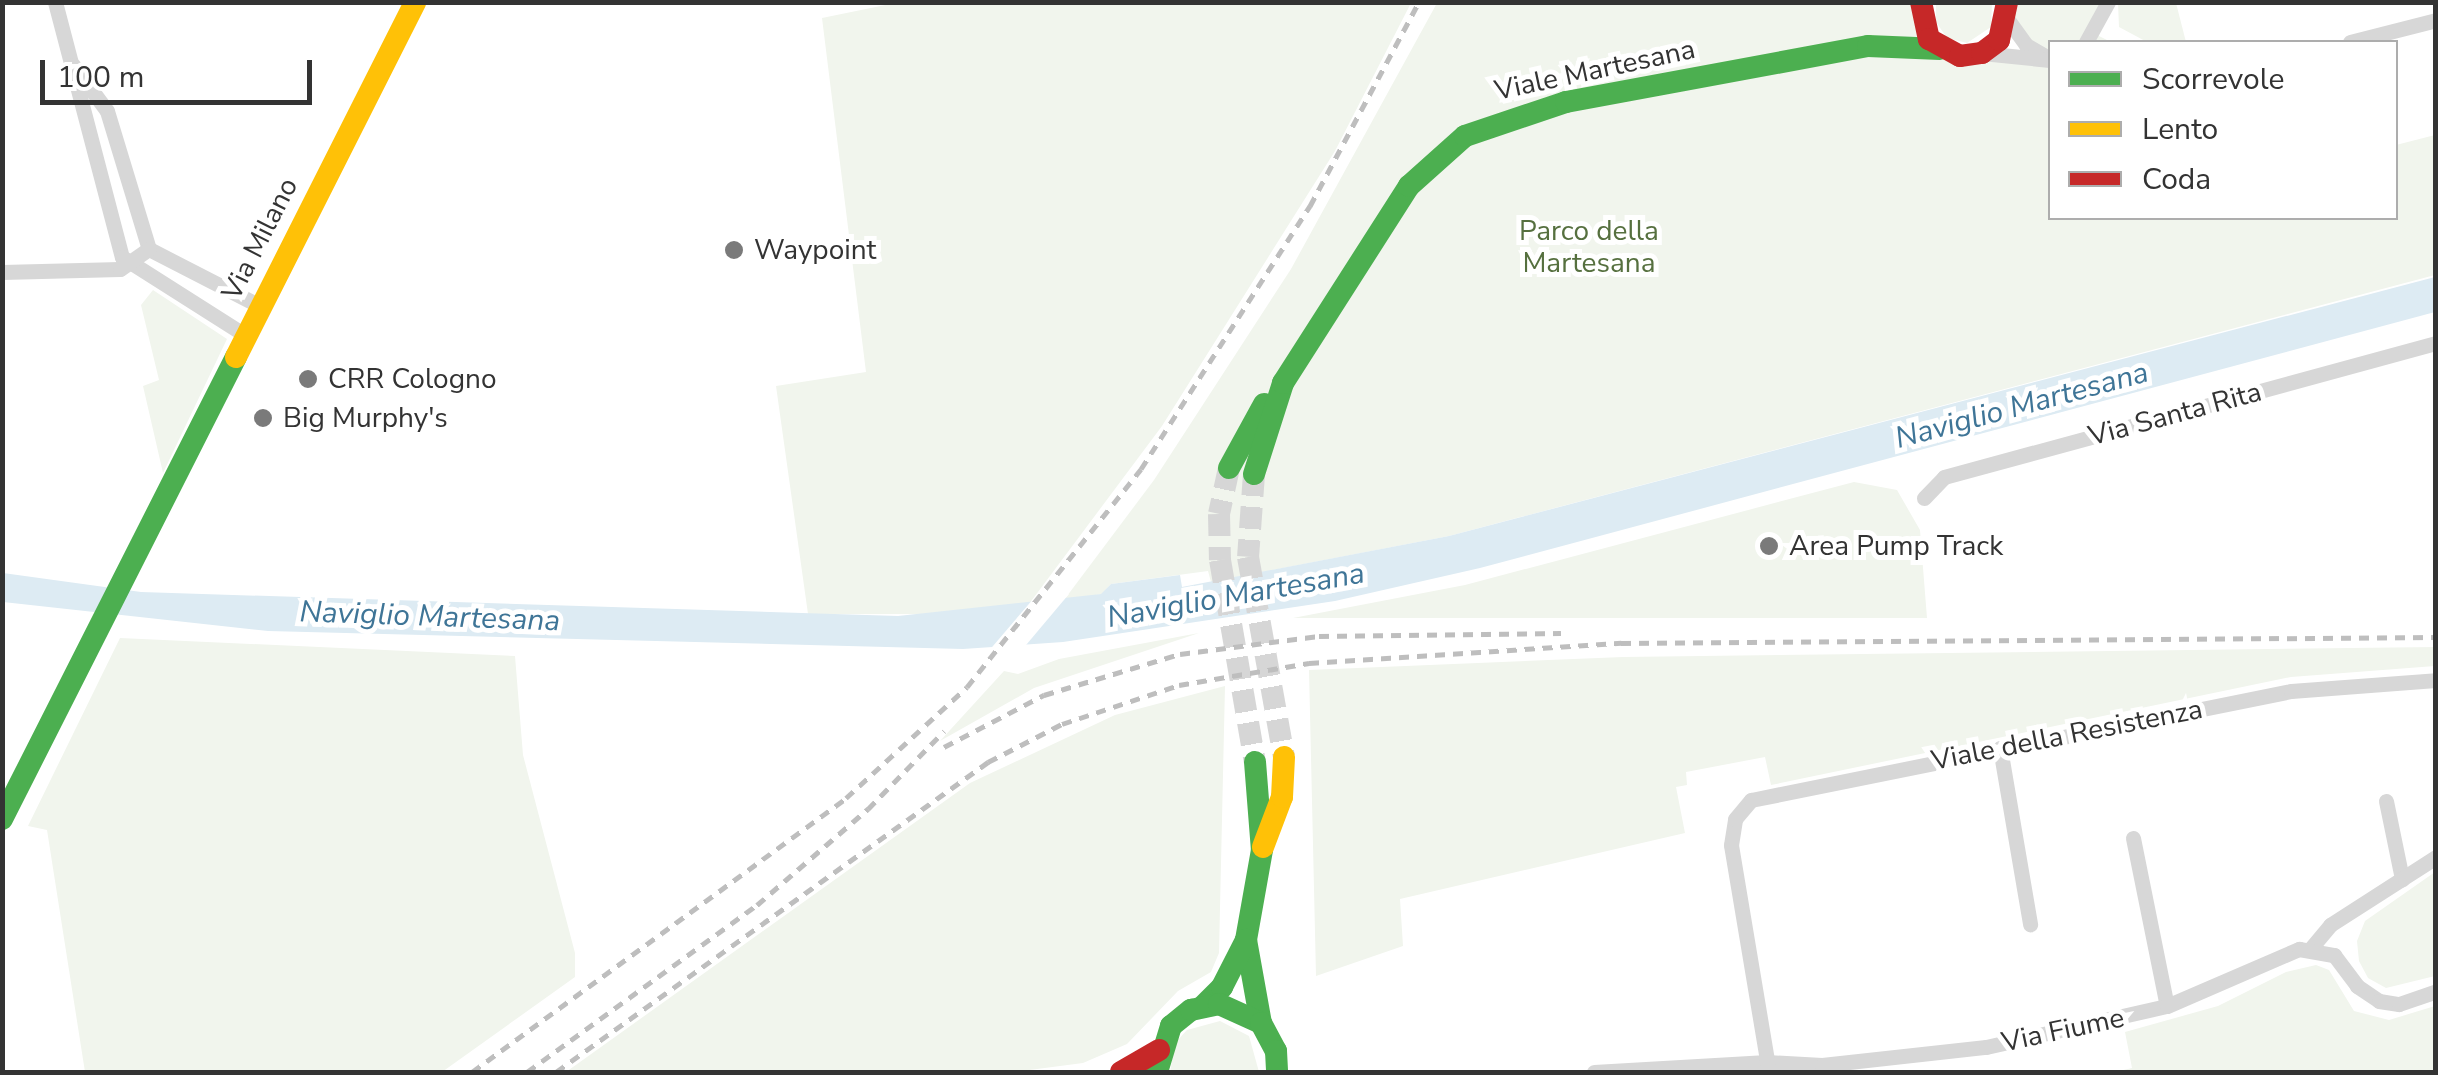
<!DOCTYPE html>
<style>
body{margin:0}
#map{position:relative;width:2438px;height:1075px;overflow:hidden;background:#fff;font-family:"Nunito Sans",sans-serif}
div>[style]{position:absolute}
.green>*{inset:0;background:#f1f5ed}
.water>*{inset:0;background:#ddebf3}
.pier>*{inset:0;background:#fff}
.secondary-tunnel>*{height:22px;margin-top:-11px;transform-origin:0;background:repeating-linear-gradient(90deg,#d6d6d6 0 22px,transparent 0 33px)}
.street>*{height:15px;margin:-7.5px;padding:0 7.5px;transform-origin:7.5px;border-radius:7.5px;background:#d7d7d7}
.fast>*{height:22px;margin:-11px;padding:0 11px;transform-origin:11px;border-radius:11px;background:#4caf50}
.slow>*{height:22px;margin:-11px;padding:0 11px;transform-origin:11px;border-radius:11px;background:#ffc107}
.jam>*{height:22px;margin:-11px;padding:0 11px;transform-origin:11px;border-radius:11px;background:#c62828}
.rail>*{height:5px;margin-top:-2.5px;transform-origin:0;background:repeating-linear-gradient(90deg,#bebebe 0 10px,transparent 0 18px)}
.dots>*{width:28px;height:28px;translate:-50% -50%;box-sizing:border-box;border:5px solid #fff;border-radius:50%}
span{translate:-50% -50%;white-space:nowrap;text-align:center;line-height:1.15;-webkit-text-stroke:10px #fff;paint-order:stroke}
.street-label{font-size:28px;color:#333}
.park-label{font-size:28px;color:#56703f}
.poi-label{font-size:28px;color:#333}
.left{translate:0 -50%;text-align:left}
.water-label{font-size:30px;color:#3f7597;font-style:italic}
.frame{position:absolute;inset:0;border:5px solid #333;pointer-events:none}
.legend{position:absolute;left:2048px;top:40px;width:350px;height:180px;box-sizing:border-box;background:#fff;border:2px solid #adadad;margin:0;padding:12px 18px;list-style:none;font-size:30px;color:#333}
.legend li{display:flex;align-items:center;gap:20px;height:50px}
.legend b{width:50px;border:2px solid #adadad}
.scale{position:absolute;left:40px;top:60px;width:272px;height:45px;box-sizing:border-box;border:5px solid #333;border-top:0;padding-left:12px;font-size:30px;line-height:35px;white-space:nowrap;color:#333;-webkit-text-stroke:8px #fff;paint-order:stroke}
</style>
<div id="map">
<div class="green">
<i style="clip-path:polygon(900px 2px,1411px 3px,1335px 151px,1162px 426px,1029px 604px,948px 614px,808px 614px,776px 386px,866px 372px,822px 18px)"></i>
<i style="clip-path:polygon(1437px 3px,1922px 3px,1940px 53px,2050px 60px,2050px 218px,2396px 218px,2396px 145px,2435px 135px,2435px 275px,1449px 536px,1211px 582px,1208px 571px,1111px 584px,1102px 594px,1064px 600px,1154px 480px,1291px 269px)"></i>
<i style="clip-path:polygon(1936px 3px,1992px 3px,1991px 27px,1967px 43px,1947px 38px,1936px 22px)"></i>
<i style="clip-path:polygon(2012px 3px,2108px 3px,2095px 34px,2111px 42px,2050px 42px,2050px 58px,2015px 33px)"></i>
<i style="clip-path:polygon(2118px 3px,2176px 3px,2186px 42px,2147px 42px,2119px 27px)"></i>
<i style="clip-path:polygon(153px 290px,227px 339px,163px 473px,143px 386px,159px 380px,141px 305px)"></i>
<i style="clip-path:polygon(1854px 482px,1897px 490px,1920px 530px,1927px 618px,1293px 618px,1465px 585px)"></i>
<i style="clip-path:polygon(1199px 633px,1034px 688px,940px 741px,1004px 671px,1018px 674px,1059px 659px)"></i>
<i style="clip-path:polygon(120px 638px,515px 656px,523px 755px,575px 953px,575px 977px,442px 1072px,85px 1072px,47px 830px,28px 826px)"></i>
<i style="clip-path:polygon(2436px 647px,2435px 666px,2291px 677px,1771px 785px,1765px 757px,1686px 772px,1687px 785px,1676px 787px,1685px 833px,1400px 899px,1403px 946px,1316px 976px,1309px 670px,1623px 657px)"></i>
<i style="clip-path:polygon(1225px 686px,1219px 953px,1211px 972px,1178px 991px,1127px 1044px,1083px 1063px,1015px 1072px,566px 1072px,970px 783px,1115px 715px)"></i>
<i style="clip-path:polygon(2435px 872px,2435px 976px,2386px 988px,2368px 978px,2359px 961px,2357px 941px,2365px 921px)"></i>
<i style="clip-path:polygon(2316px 965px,2329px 970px,2354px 1011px,2389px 1020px,2435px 1006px,2435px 1072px,2115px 1072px,2132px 1068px,2125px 1032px,2218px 1006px,2286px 972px)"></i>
<i style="clip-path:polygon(1220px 1021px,1249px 1036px,1259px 1072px,1170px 1072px,1175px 1043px,1187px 1030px)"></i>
</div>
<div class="water">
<i style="clip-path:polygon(2435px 277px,2435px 312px,1480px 568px,1335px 601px,1063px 642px,963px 649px,268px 631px,3px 602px,3px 573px,141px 592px,898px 616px,1101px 594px,1111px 584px,1180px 575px,1182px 587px,1449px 536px)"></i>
</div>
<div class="pier">
<i style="clip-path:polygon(1069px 594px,1021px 651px,987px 653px,1034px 598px)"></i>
</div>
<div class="secondary-tunnel">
<i style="left:1229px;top:468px;width:47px;rotate:102.3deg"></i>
<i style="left:1219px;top:514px;width:46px;rotate:88.8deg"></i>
<i style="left:1220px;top:560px;width:205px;rotate:80.2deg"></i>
<i style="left:1254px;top:474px;width:83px;rotate:94.1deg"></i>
<i style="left:1248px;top:557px;width:203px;rotate:79.8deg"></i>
</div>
<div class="street">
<i style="left:55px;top:2px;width:264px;rotate:75.3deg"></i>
<i style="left:122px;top:257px;width:146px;rotate:32.4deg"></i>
<i style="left:2008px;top:20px;width:31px;rotate:54deg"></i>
<i style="left:2026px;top:45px;width:24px;rotate:30deg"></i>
<i style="left:2086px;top:42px;width:46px;rotate:-61.2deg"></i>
<i style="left:2350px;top:42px;width:89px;rotate:-14.3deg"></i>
<i style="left:1982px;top:53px;width:68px;rotate:5.9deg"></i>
<i style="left:73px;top:65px;width:57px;rotate:53.5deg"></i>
<i style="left:107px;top:111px;width:144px;rotate:73.1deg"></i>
<i style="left:149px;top:249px;width:123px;rotate:27.2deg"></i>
<i style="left:2px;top:272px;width:118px;rotate:-1.5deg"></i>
<i style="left:120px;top:269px;width:35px;rotate:-35deg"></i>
<i style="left:1924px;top:498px;width:29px;rotate:-46deg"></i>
<i style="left:1944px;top:477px;width:510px;rotate:-15.24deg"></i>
<i style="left:2000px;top:748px;width:179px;rotate:80.3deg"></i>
<i style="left:2386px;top:801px;width:80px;rotate:78.4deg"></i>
<i style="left:2133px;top:838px;width:171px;rotate:78.6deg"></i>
<i style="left:2311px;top:948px;width:30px;rotate:-50deg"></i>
<i style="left:2330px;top:925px;width:126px;rotate:-32.7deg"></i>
<i style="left:1594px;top:1072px;width:173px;rotate:-3.3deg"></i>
<i style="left:1767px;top:1062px;width:55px;rotate:3.1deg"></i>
<i style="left:1822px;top:1065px;width:165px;rotate:-6.3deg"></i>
<i style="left:1986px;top:1047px;width:186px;rotate:-12.8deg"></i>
<i style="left:2167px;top:1006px;width:144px;rotate:-23.4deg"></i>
<i style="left:2299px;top:949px;width:36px;rotate:10deg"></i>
<i style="left:2334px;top:955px;width:39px;rotate:53deg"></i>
<i style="left:2357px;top:986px;width:27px;rotate:34deg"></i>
<i style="left:2379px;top:1001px;width:20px;rotate:9deg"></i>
<i style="left:2399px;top:1004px;width:39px;rotate:-19deg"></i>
<i style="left:1769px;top:1072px;width:230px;rotate:-99.5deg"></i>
<i style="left:1731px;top:845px;width:26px;rotate:-81deg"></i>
<i style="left:1735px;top:819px;width:25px;rotate:-50deg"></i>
<i style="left:1751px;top:800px;width:551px;rotate:-11.41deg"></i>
<i style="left:2291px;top:691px;width:145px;rotate:-4.3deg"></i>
</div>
<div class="fast">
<i style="left:1229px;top:468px;width:73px;rotate:-61.3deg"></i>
<i style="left:1254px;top:474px;width:96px;rotate:-72.3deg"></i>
<i style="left:1283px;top:383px;width:234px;rotate:-57.4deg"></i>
<i style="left:1409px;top:186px;width:75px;rotate:-41.8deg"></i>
<i style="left:1465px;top:136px;width:107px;rotate:-18.6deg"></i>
<i style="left:1566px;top:102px;width:307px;rotate:-10.5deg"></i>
<i style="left:1868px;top:46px;width:72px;rotate:2.4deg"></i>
<i style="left:1255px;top:762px;width:88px;rotate:85.5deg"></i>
<i style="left:1262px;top:850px;width:91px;rotate:100.1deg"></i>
<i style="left:1246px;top:940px;width:84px;rotate:79.8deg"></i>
<i style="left:2px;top:819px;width:518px;rotate:-63.14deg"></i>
<i style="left:1203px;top:1006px;width:27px;rotate:-45deg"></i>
<i style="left:1222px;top:987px;width:53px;rotate:-62.9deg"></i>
<i style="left:1157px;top:1072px;width:48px;rotate:-73.1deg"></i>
<i style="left:1171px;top:1026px;width:26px;rotate:-39deg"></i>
<i style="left:1191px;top:1010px;width:29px;rotate:-12deg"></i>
<i style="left:1219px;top:1004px;width:46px;rotate:24.3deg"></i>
<i style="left:1261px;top:1023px;width:32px;rotate:62deg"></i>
<i style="left:1276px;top:1051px;width:21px;rotate:87deg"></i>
</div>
<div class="slow">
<i style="left:236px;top:357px;width:398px;rotate:-63.2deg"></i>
<i style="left:1263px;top:847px;width:53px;rotate:-69.2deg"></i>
<i style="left:1282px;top:797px;width:40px;rotate:-87.1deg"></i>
</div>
<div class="jam">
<i style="left:1921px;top:2px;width:38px;rotate:78deg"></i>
<i style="left:1929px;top:39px;width:35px;rotate:29deg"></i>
<i style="left:1960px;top:56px;width:22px;rotate:-8deg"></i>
<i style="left:1982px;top:53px;width:21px;rotate:-37deg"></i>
<i style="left:1999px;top:40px;width:39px;rotate:-78deg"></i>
<i style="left:1121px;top:1072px;width:44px;rotate:-30.1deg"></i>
</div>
<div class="rail">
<i style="left:944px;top:747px;width:113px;rotate:-27.5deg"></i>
<i style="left:1044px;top:695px;width:142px;rotate:-16.8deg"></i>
<i style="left:1180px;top:654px;width:140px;rotate:-7.4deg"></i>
<i style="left:1319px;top:636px;width:242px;rotate:-0.7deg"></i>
<i style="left:472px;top:1072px;width:464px;rotate:-36.2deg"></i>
<i style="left:846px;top:798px;width:164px;rotate:-42.5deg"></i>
<i style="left:967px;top:687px;width:279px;rotate:-51.4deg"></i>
<i style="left:1141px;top:469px;width:313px;rotate:-57.3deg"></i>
<i style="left:1310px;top:206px;width:231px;rotate:-61.9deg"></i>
<i style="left:527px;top:1072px;width:284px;rotate:-36deg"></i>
<i style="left:757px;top:905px;width:147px;rotate:-40.9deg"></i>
<i style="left:868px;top:809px;width:109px;rotate:-45.7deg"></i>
<i style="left:556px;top:1072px;width:532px;rotate:-35.66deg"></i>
<i style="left:988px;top:762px;width:83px;rotate:-27.2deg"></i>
<i style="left:1062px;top:724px;width:123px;rotate:-18.4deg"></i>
<i style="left:1179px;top:685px;width:132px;rotate:-9.6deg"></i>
<i style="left:1309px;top:663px;width:313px;rotate:-3.7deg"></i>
<i style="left:1621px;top:643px;width:815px;rotate:-0.42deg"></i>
</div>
<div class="dots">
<i style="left:734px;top:250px;background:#7a7a7a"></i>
<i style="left:308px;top:379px;background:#7a7a7a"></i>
<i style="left:263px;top:418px;background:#7a7a7a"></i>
<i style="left:1769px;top:546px;background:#7a7a7a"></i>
</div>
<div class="street-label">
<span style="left:1595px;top:70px;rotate:-12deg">Viale Martesana</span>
<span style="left:260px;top:239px;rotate:-63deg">Via Milano</span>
<span style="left:2175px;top:414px;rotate:-15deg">Via Santa Rita</span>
<span style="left:2067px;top:735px;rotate:-11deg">Viale della Resistenza</span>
<span style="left:2063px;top:1030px;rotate:-12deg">Via Fiume</span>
</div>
<div class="park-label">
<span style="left:1589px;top:247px">Parco della<br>Martesana</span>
</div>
<div class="poi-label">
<span class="left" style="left:754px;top:250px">Waypoint</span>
<span class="left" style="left:328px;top:379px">CRR Cologno</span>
<span class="left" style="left:283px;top:418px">Big Murphy's</span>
<span class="left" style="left:1789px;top:546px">Area Pump Track</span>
</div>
<div class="water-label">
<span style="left:2022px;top:406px;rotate:-15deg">Naviglio Martesana</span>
<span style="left:1236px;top:596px;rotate:-10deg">Naviglio Martesana</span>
<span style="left:430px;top:617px;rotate:2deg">Naviglio Martesana</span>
</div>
<div class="frame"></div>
<ul class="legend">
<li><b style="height:12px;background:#4caf50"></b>Scorrevole</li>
<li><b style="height:12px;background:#ffc107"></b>Lento</li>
<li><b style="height:12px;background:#c62828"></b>Coda</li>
</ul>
<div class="scale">100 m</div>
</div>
